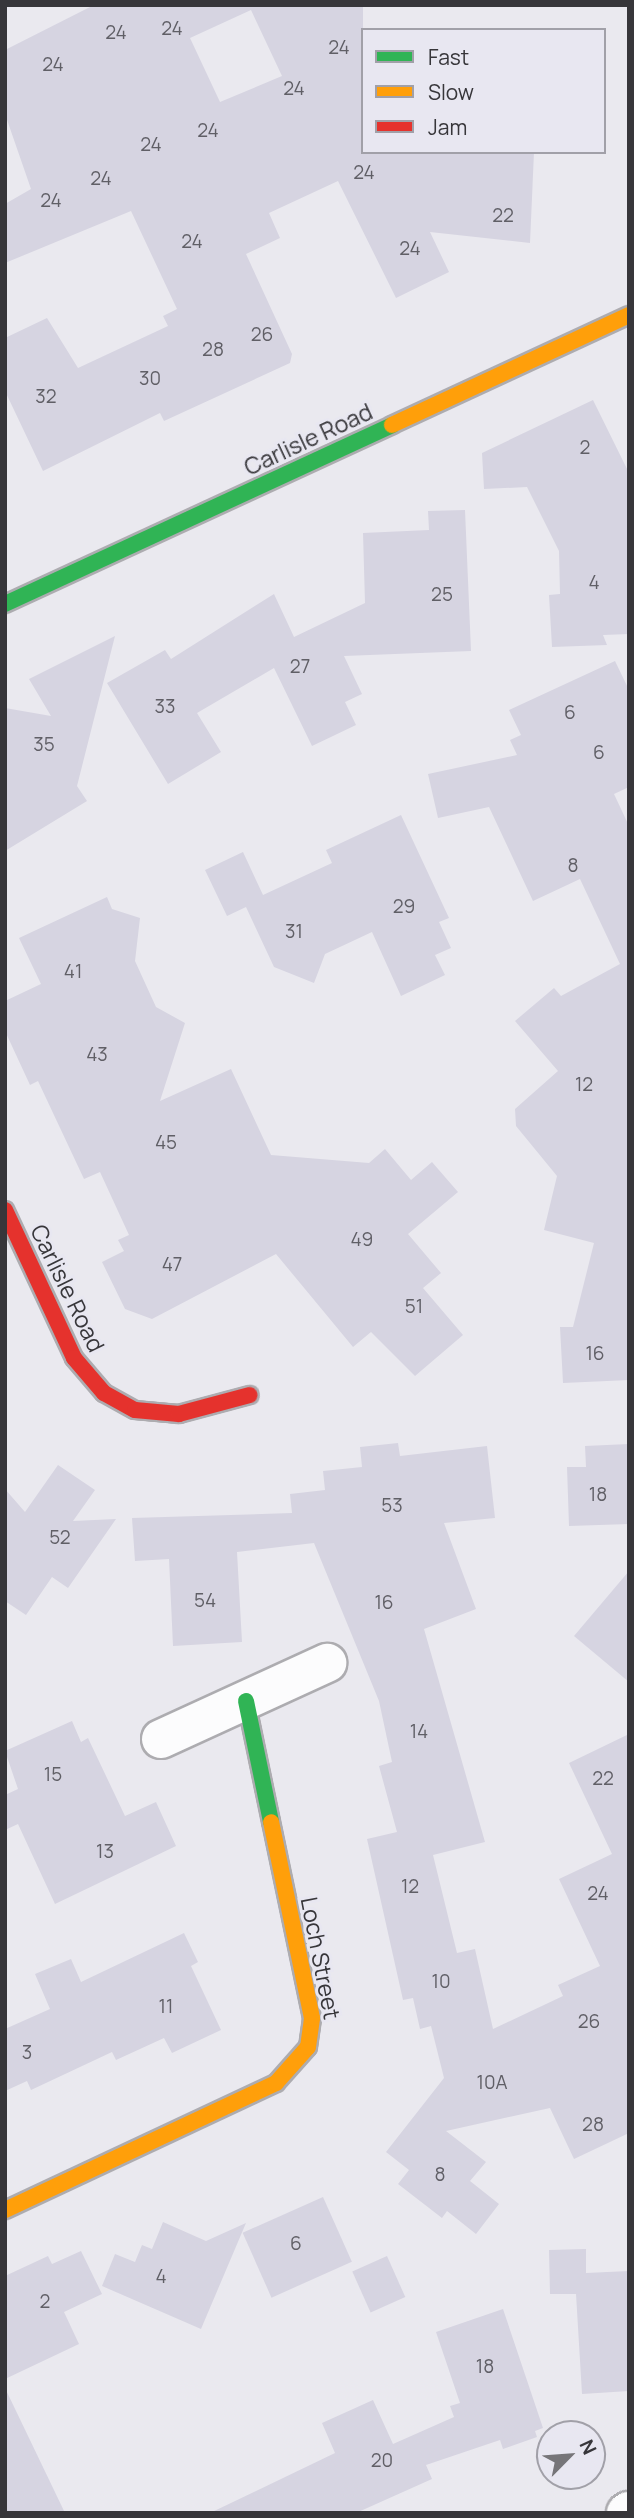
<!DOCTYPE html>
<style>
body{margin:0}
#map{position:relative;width:634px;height:2518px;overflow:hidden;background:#eae9ef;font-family:Manrope,sans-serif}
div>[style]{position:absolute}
.building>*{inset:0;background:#d6d4e1;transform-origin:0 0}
.roads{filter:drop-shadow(2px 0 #adacb0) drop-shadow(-2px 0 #adacb0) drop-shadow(0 2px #adacb0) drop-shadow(0 -2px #adacb0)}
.street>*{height:38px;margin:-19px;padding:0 19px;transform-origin:19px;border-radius:19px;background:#fcfcfd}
.fast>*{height:16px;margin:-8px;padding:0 8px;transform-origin:8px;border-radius:8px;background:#30b455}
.slow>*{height:16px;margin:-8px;padding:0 8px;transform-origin:8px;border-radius:8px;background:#ff9f0a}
.jam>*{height:16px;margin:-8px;padding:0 8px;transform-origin:8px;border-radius:8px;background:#e5322d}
span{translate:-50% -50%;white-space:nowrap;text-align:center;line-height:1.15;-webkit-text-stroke:6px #e8e7f1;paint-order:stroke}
.number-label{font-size:19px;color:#605f66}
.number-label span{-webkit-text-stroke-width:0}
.street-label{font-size:23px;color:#37363a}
.frame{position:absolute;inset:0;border:7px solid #37363a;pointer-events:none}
.legend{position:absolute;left:361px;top:28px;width:245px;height:126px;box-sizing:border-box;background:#e8e7f1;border:2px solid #a1a0a8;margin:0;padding:9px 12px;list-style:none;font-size:21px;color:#37363a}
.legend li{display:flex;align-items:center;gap:14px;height:35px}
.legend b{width:35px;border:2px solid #a1a0a8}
.north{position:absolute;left:536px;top:2420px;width:70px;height:70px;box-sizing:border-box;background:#e8e7f1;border:2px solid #a1a0a8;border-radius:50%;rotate:65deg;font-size:19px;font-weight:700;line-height:28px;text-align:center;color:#37363a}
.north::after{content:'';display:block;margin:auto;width:24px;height:32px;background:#767579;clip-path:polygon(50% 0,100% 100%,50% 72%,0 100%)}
</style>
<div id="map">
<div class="building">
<i style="clip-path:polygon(evenodd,94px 5px,363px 5px,363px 152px,534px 152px,530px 243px,430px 232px,449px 272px,396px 298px,338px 181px,269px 213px,280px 238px,246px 254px,292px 354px,290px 363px,164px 421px,160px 413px,43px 471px,5px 391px,5px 338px,47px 318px,78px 368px,168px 326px,163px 316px,177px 309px,131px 211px,5px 263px,5px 204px,31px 189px,5px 114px,5px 50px,94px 5px,251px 10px,282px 76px,220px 102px,190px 38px,251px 10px)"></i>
<i style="clip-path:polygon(593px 400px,629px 473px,629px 634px,603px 635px,607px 645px,552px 647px,549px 595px,560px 594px,559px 551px,527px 487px,484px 489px,482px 453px)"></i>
<i style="clip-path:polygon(465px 510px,471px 651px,344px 656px,362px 694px,345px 702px,356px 725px,312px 746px,274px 668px,197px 713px,221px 752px,168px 784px,107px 683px,165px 650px,171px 659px,274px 594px,294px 637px,365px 603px,363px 533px,429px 530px,428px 511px)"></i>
<i style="clip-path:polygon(115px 636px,77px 786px,87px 801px,5px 851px,5px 708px,51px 716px,29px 679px)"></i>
<i style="clip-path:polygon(615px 661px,629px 690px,629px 787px,614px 794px,629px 826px,629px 1380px,563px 1383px,560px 1327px,573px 1327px,594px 1243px,544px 1230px,557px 1176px,516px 1126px,515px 1109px,558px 1071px,515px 1021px,554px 988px,561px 996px,620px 964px,580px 879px,533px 901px,489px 807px,438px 818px,428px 774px,517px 755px,510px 740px,521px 735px,509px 710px)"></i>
<i style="clip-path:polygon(401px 815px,449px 918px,439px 922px,451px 948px,435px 955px,445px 975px,401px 996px,372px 932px,325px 954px,314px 983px,274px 967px,246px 907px,227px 916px,205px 870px,243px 852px,263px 895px,332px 863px,326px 850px)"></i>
<i style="clip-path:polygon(107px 897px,112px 909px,140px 918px,135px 961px,156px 1007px,185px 1023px,160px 1101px,231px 1069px,271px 1155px,369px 1163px,385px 1149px,411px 1180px,432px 1162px,458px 1192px,408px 1234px,441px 1273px,423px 1288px,463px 1335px,415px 1376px,371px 1332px,353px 1347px,276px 1254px,152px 1319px,125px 1309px,102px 1262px,124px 1251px,118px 1240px,129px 1235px,100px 1172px,84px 1179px,38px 1081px,30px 1085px,5px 1031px,5px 1001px,41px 984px,19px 938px)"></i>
<i style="clip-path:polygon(398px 1443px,400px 1456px,487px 1446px,495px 1518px,444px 1523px,476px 1609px,424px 1629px,485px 1842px,433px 1855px,457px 1953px,475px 1949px,493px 2029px,563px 1996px,558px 1985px,600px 1966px,559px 1879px,612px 1854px,569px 1763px,629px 1734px,629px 2133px,574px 2159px,550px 2108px,446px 2131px,486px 2162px,470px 2181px,499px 2204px,476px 2234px,447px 2211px,442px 2218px,398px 2184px,409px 2170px,386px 2152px,444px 2078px,431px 2026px,420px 2029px,413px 1998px,403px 2000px,367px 1839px,397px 1832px,379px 1766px,392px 1762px,379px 1701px,314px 1543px,237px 1552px,242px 1642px,173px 1646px,169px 1559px,135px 1561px,132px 1518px,292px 1513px,290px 1494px,325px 1490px,323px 1471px,362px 1467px,360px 1447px)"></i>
<i style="clip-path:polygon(629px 1444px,629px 1524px,569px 1526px,567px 1467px,586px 1467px,585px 1446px)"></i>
<i style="clip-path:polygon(58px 1465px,95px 1490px,73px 1521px,116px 1519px,68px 1588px,52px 1577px,26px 1615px,5px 1601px,5px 1489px,25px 1512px)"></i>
<i style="clip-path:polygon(629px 1571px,629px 1682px,574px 1636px)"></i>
<i style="clip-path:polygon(72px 1721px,81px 1742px,88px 1738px,125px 1816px,156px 1802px,176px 1846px,55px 1904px,18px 1824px,5px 1830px,5px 1795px,18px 1789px,5px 1751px)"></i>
<i style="clip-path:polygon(184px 1933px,198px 1962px,191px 1966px,221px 2030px,172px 2053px,164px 2038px,116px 2060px,112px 2052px,31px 2090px,27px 2081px,5px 2091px,5px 2029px,50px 2009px,35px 1974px,71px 1959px,81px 1982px)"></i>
<i style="left:323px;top:2197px;width:71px;height:88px;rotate:66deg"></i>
<i style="clip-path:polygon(163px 2222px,206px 2241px,246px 2223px,201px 2329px,102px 2286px,115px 2254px,135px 2262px,142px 2245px,152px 2249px)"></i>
<i style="clip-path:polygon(586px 2249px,586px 2273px,629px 2271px,629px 2391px,582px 2394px,576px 2294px,550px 2294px,549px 2250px)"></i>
<i style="clip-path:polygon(81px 2251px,102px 2294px,64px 2312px,79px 2344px,5px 2379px,5px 2276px,48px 2256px,52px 2264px)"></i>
<i style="left:387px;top:2256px;width:45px;height:38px;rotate:66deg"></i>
<i style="clip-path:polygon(503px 2309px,543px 2428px,535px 2431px,537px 2437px,503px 2449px,500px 2440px,426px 2465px,432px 2479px,356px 2513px,210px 2513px,335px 2453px,322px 2423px,373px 2400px,393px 2444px,454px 2417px,450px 2406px,460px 2403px,436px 2332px)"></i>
<i style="clip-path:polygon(5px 2388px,65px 2513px,5px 2513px)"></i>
</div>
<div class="roads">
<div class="street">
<i style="left:161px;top:1739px;width:183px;rotate:-24.6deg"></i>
<i style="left:626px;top:2513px;width:4px;rotate:-34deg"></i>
</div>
<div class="fast">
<i style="left:5px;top:604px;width:426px;rotate:-24.8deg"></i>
<i style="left:246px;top:1701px;width:124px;rotate:78.3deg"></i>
</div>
<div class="slow">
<i style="left:392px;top:425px;width:261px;rotate:-24.9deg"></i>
<i style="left:5px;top:2210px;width:299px;rotate:-25.1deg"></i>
<i style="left:276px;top:2083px;width:48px;rotate:-48.4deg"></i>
<i style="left:308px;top:2047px;width:29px;rotate:-82deg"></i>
<i style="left:312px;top:2018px;width:200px;rotate:-101.8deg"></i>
</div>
<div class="jam">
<i style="left:5px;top:1210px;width:163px;rotate:65deg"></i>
<i style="left:74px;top:1358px;width:46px;rotate:49.4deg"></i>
<i style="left:104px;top:1393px;width:35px;rotate:29deg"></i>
<i style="left:135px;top:1410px;width:44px;rotate:5.2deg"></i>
<i style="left:179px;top:1414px;width:73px;rotate:-15deg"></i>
</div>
</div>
<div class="number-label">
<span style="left:172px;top:29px">24</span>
<span style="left:116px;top:33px">24</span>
<span style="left:339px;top:48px">24</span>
<span style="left:53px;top:65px">24</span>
<span style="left:294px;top:89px">24</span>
<span style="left:208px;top:131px">24</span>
<span style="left:151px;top:145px">24</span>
<span style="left:364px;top:173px">24</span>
<span style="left:101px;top:179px">24</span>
<span style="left:51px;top:201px">24</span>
<span style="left:503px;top:216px">22</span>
<span style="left:192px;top:242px">24</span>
<span style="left:410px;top:249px">24</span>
<span style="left:262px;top:335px">26</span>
<span style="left:213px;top:350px">28</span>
<span style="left:150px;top:379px">30</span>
<span style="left:46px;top:397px">32</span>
<span style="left:585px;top:448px">2</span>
<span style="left:594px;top:583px">4</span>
<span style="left:442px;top:595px">25</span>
<span style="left:300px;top:667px">27</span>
<span style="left:165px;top:707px">33</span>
<span style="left:570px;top:713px">6</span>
<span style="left:44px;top:745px">35</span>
<span style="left:599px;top:753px">6</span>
<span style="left:573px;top:866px">8</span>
<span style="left:404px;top:907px">29</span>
<span style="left:294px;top:932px">31</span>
<span style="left:73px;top:972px">41</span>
<span style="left:97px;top:1055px">43</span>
<span style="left:584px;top:1085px">12</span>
<span style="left:166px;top:1143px">45</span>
<span style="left:362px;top:1240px">49</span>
<span style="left:172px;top:1265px">47</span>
<span style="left:414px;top:1307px">51</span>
<span style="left:595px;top:1354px">16</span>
<span style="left:598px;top:1495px">18</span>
<span style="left:392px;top:1506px">53</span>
<span style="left:60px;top:1538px">52</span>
<span style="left:205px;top:1601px">54</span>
<span style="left:384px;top:1603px">16</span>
<span style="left:419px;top:1732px">14</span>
<span style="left:53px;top:1775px">15</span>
<span style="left:603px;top:1779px">22</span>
<span style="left:105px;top:1852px">13</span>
<span style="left:410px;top:1887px">12</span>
<span style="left:598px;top:1894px">24</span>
<span style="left:441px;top:1982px">10</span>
<span style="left:166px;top:2007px">11</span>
<span style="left:589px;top:2022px">26</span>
<span style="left:27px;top:2053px">3</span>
<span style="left:492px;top:2083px">10A</span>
<span style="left:593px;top:2125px">28</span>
<span style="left:440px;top:2175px">8</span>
<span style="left:296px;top:2244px">6</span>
<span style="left:161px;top:2277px">4</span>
<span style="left:45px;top:2302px">2</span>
<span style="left:485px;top:2367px">18</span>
<span style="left:382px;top:2461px">20</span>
</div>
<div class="street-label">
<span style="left:308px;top:439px;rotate:-25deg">Carlisle Road</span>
<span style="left:68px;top:1288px;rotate:64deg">Carlisle Road</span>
<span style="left:321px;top:1958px;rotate:79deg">Loch Street</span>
</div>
<div class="frame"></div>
<ul class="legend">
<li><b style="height:9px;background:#30b455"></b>Fast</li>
<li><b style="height:9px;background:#ff9f0a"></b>Slow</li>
<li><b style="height:9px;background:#e5322d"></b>Jam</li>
</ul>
<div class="north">N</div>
</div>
